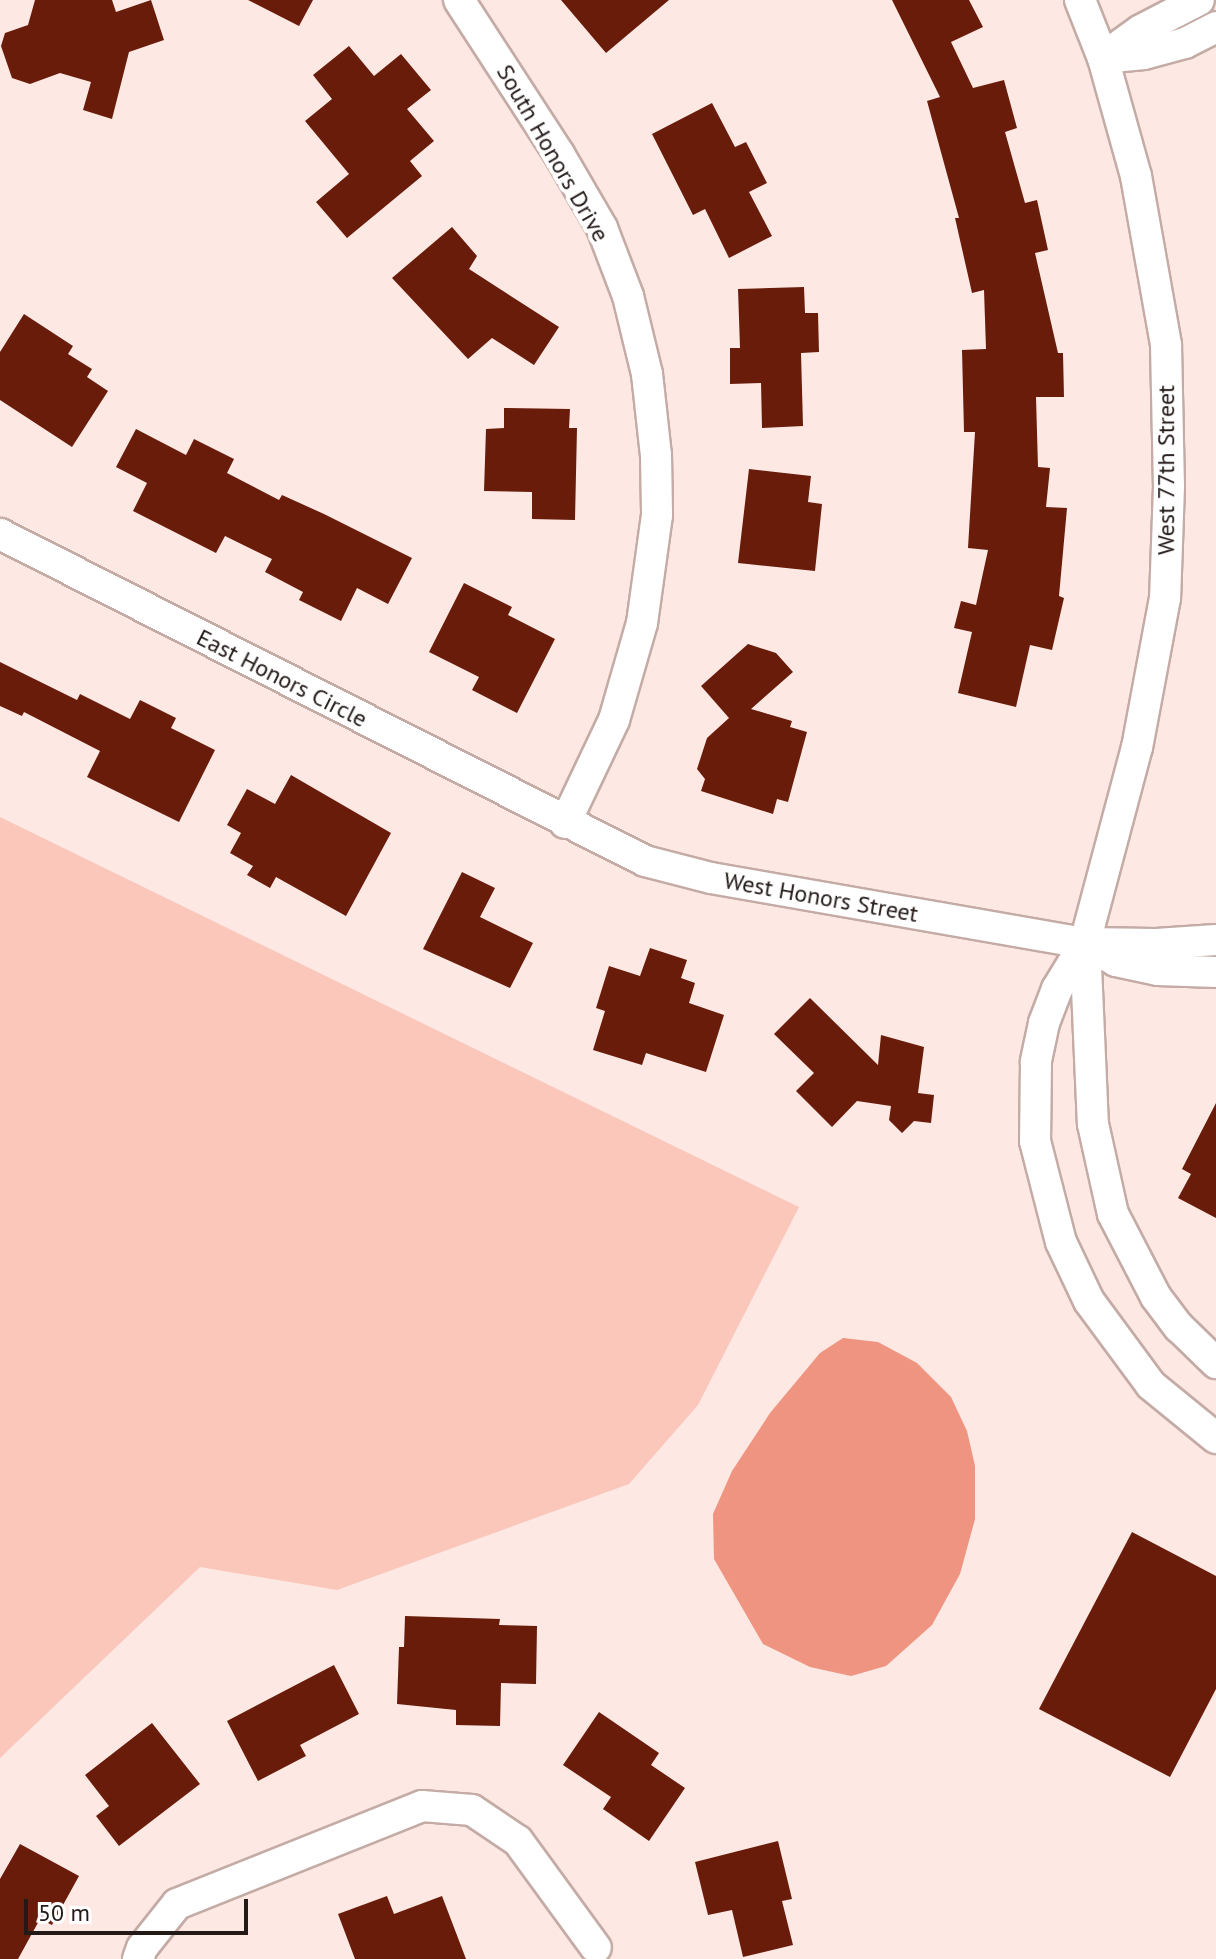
<!DOCTYPE html>
<style>
body{margin:0}
#map{position:relative;width:1216px;height:1959px;overflow:hidden;background:#fde8e3;font-family:"PT Sans",sans-serif}
div>[style]{position:absolute}
.green>*{inset:0;background:#fac7ba}
.water>*{inset:0;background:#ef9480}
.building>*{inset:0;background:#6a1c0b}
.roads{filter:drop-shadow(2px 0 #c4aba5) drop-shadow(-2px 0 #c4aba5) drop-shadow(0 2px #c4aba5) drop-shadow(0 -2px #c4aba5)}
.minor>*{height:30px;margin:-15px;padding:0 15px;transform-origin:15px;border-radius:15px;background:#fff}
span{translate:-50% -50%;white-space:nowrap;text-align:center;line-height:1.15;-webkit-text-stroke:8px #fff;paint-order:stroke}
.street-label{font-size:24px;color:#231a18}
.scale{position:absolute;left:24px;top:1899px;width:224px;height:36px;box-sizing:border-box;border:4px solid #231a18;border-top:0;padding-left:10px;font-size:24px;line-height:28px;white-space:nowrap;color:#231a18;-webkit-text-stroke:6px #fff;paint-order:stroke}
</style>
<div id="map">
<div class="green">
<i style="clip-path:polygon(0 817px,799px 1207px,698px 1405px,629px 1484px,337px 1590px,200px 1567px,0 1758px)"></i>
</div>
<div class="water">
<i style="clip-path:polygon(843px 1338px,878px 1342px,917px 1363px,951px 1397px,967px 1431px,975px 1466px,975px 1519px,960px 1574px,932px 1625px,886px 1666px,851px 1676px,810px 1667px,763px 1644px,714px 1559px,713px 1514px,732px 1471px,770px 1413px,820px 1353px)"></i>
</div>
<div class="building">
<i style="clip-path:polygon(35px 0,112px 0,116px 12px,151px 0,164px 40px,129px 52px,112px 119px,83px 110px,91px 82px,60px 73px,30px 84px,12px 78px,1px 46px,5px 33px,28px 25px)"></i>
<i style="clip-path:polygon(248px 0,313px 0,299px 26px)"></i>
<i style="clip-path:polygon(561px 0,669px 0,606px 53px)"></i>
<i style="clip-path:polygon(892px 0,969px 0,983px 27px,951px 42px,973px 88px,1004px 80px,1017px 128px,1005px 132px,1025px 203px,1037px 200px,1048px 250px,1035px 253px,1058px 353px,1063px 353px,1064px 397px,1036px 397px,1038px 467px,1050px 468px,1046px 507px,1067px 508px,1059px 596px,1064px 598px,1052px 650px,1030px 645px,1016px 707px,958px 693px,972px 632px,954px 628px,961px 601px,976px 605px,988px 550px,968px 548px,975px 432px,964px 432px,962px 350px,986px 349px,984px 290px,972px 293px,955px 218px,959px 218px,927px 101px,940px 97px)"></i>
<i style="clip-path:polygon(349px 46px,374px 76px,401px 54px,431px 90px,407px 109px,434px 141px,410px 161px,422px 176px,347px 238px,316px 202px,349px 174px,305px 121px,332px 99px,313px 75px)"></i>
<i style="clip-path:polygon(712px 103px,735px 147px,746px 142px,767px 183px,749px 192px,772px 236px,729px 258px,705px 209px,693px 215px,652px 134px)"></i>
<i style="clip-path:polygon(452px 227px,477px 256px,469px 269px,559px 327px,534px 365px,492px 338px,468px 359px,392px 278px)"></i>
<i style="clip-path:polygon(804px 287px,805px 313px,818px 313px,819px 352px,801px 353px,803px 426px,762px 428px,761px 383px,730px 384px,730px 348px,740px 348px,738px 289px)"></i>
<i style="clip-path:polygon(24px 314px,73px 346px,68px 354px,92px 369px,87px 377px,108px 391px,72px 447px,0 400px,0 352px)"></i>
<i style="clip-path:polygon(504px 408px,570px 409px,569px 428px,577px 428px,575px 520px,532px 519px,532px 492px,484px 491px,486px 429px,504px 428px)"></i>
<i style="clip-path:polygon(136px 429px,186px 455px,194px 439px,234px 459px,227px 473px,279px 500px,282px 495px,324px 514px,412px 558px,388px 604px,357px 588px,341px 621px,299px 600px,303px 592px,265px 572px,272px 559px,225px 536px,216px 553px,133px 511px,147px 483px,116px 467px)"></i>
<i style="clip-path:polygon(749px 469px,811px 476px,808px 502px,822px 504px,815px 571px,738px 563px)"></i>
<i style="clip-path:polygon(464px 583px,512px 607px,508px 615px,555px 639px,517px 713px,472px 690px,479px 677px,429px 652px)"></i>
<i style="clip-path:polygon(748px 644px,776px 653px,793px 672px,751px 709px,792px 721px,790px 727px,807px 732px,788px 802px,777px 799px,773px 814px,701px 791px,705px 779px,697px 769px,707px 738px,729px 718px,701px 686px)"></i>
<i style="clip-path:polygon(0 662px,77px 700px,80px 694px,130px 719px,140px 700px,176px 718px,171px 728px,215px 750px,179px 822px,87px 777px,100px 751px,24px 712px,22px 716px,0 706px)"></i>
<i style="clip-path:polygon(291px 775px,391px 833px,346px 916px,276px 877px,270px 888px,247px 875px,253px 866px,230px 853px,241px 833px,227px 825px,247px 789px,275px 804px)"></i>
<i style="clip-path:polygon(462px 872px,495px 888px,480px 917px,533px 943px,510px 988px,423px 949px)"></i>
<i style="clip-path:polygon(650px 948px,687px 960px,681px 978px,695px 983px,689px 1003px,724px 1015px,706px 1072px,646px 1053px,642px 1065px,593px 1050px,605px 1011px,596px 1008px,609px 966px,640px 976px)"></i>
<i style="clip-path:polygon(810px 998px,878px 1065px,881px 1035px,924px 1047px,918px 1093px,934px 1095px,931px 1123px,914px 1121px,902px 1133px,889px 1120px,891px 1106px,857px 1101px,832px 1127px,796px 1091px,814px 1073px,774px 1034px)"></i>
<i style="clip-path:polygon(1216px 1103px,1216px 1218px,1178px 1198px,1191px 1174px,1182px 1169px)"></i>
<i style="clip-path:polygon(1132px 1532px,1216px 1576px,1216px 1689px,1170px 1777px,1039px 1709px)"></i>
<i style="clip-path:polygon(405px 1616px,500px 1619px,499px 1625px,537px 1626px,536px 1684px,501px 1683px,500px 1726px,456px 1725px,456px 1710px,397px 1704px,399px 1647px,404px 1647px)"></i>
<i style="clip-path:polygon(334px 1665px,359px 1714px,300px 1745px,306px 1756px,258px 1781px,227px 1721px)"></i>
<i style="clip-path:polygon(599px 1712px,659px 1753px,651px 1765px,685px 1788px,649px 1841px,603px 1809px,611px 1797px,563px 1765px)"></i>
<i style="clip-path:polygon(152px 1723px,200px 1784px,119px 1846px,96px 1816px,109px 1806px,85px 1775px)"></i>
<i style="clip-path:polygon(778px 1841px,792px 1899px,782px 1901px,793px 1945px,743px 1957px,732px 1910px,708px 1915px,695px 1862px)"></i>
<i style="clip-path:polygon(20px 1844px,79px 1876px,52px 1925px,40px 1919px,18px 1959px,0 1959px,0 1879px)"></i>
<i style="clip-path:polygon(387px 1896px,394px 1914px,442px 1896px,466px 1959px,355px 1959px,338px 1914px)"></i>
</div>
<div class="roads">
<div class="minor">
<i style="left:459px;top:0;width:184px;rotate:57deg"></i>
<i style="left:559px;top:154px;width:86px;rotate:59.8deg"></i>
<i style="left:602px;top:228px;width:73px;rotate:69.1deg"></i>
<i style="left:628px;top:296px;width:80px;rotate:76.3deg"></i>
<i style="left:647px;top:374px;width:81px;rotate:83.7deg"></i>
<i style="left:656px;top:455px;width:60px;rotate:89deg"></i>
<i style="left:657px;top:515px;width:109px;rotate:97.9deg"></i>
<i style="left:642px;top:623px;width:101px;rotate:106.1deg"></i>
<i style="left:614px;top:720px;width:114px;rotate:115.4deg"></i>
<i style="left:1080px;top:0;width:62px;rotate:68.4deg"></i>
<i style="left:1103px;top:58px;width:123px;rotate:74.4deg"></i>
<i style="left:1136px;top:176px;width:172px;rotate:79.9deg"></i>
<i style="left:1166px;top:345px;width:141px;rotate:88.8deg"></i>
<i style="left:1169px;top:486px;width:112px;rotate:92deg"></i>
<i style="left:1165px;top:598px;width:152px;rotate:100.6deg"></i>
<i style="left:1137px;top:747px;width:203px;rotate:104.9deg"></i>
<i style="left:1085px;top:943px;width:54px;rotate:121.3deg"></i>
<i style="left:1057px;top:989px;width:36px;rotate:111deg"></i>
<i style="left:1044px;top:1023px;width:40px;rotate:102deg"></i>
<i style="left:1036px;top:1062px;width:79px;rotate:90.7deg"></i>
<i style="left:1035px;top:1141px;width:104px;rotate:75.6deg"></i>
<i style="left:1061px;top:1242px;width:65px;rotate:64.6deg"></i>
<i style="left:1089px;top:1301px;width:104px;rotate:53.6deg"></i>
<i style="left:1151px;top:1385px;width:84px;rotate:39.2deg"></i>
<i style="left:1105px;top:56px;width:44px;rotate:-35.8deg"></i>
<i style="left:1141px;top:30px;width:65px;rotate:-27.3deg"></i>
<i style="left:1103px;top:58px;width:41px;rotate:-5.6deg"></i>
<i style="left:1144px;top:54px;width:42px;rotate:-15deg"></i>
<i style="left:1185px;top:43px;width:35px;rotate:-27deg"></i>
<i style="left:0;top:534px;width:723px;rotate:26.88deg"></i>
<i style="left:645px;top:861px;width:68px;rotate:14.4deg"></i>
<i style="left:711px;top:878px;width:380px;rotate:9.9deg"></i>
<i style="left:1085px;top:943px;width:71px;rotate:0.8deg"></i>
<i style="left:1156px;top:944px;width:60px;rotate:-3.8deg"></i>
<i style="left:1085px;top:943px;width:181px;rotate:87.5deg"></i>
<i style="left:1093px;top:1124px;width:92px;rotate:77.5deg"></i>
<i style="left:1113px;top:1214px;width:93px;rotate:62.6deg"></i>
<i style="left:1156px;top:1297px;width:38px;rotate:53deg"></i>
<i style="left:1179px;top:1327px;width:52px;rotate:44.2deg"></i>
<i style="left:1097px;top:950px;width:22px;rotate:30deg"></i>
<i style="left:1116px;top:961px;width:43px;rotate:12.1deg"></i>
<i style="left:1158px;top:970px;width:58px;rotate:2deg"></i>
<i style="left:138px;top:1959px;width:12px;rotate:-70deg"></i>
<i style="left:142px;top:1948px;width:56px;rotate:-51.5deg"></i>
<i style="left:177px;top:1904px;width:264px;rotate:-21.8deg"></i>
<i style="left:422px;top:1806px;width:50px;rotate:4.6deg"></i>
<i style="left:472px;top:1810px;width:55px;rotate:34deg"></i>
<i style="left:518px;top:1841px;width:132px;rotate:53.9deg"></i>
</div>
</div>
<div class="street-label">
<span style="left:553px;top:153px;rotate:60deg">South Honors Drive</span>
<span style="left:1166px;top:470px;rotate:-90deg">West 77th Street</span>
<span style="left:282px;top:678px;rotate:27deg">East Honors Circle</span>
<span style="left:821px;top:897px;rotate:10deg">West Honors Street</span>
</div>
<div class="scale">50 m</div>
</div>
